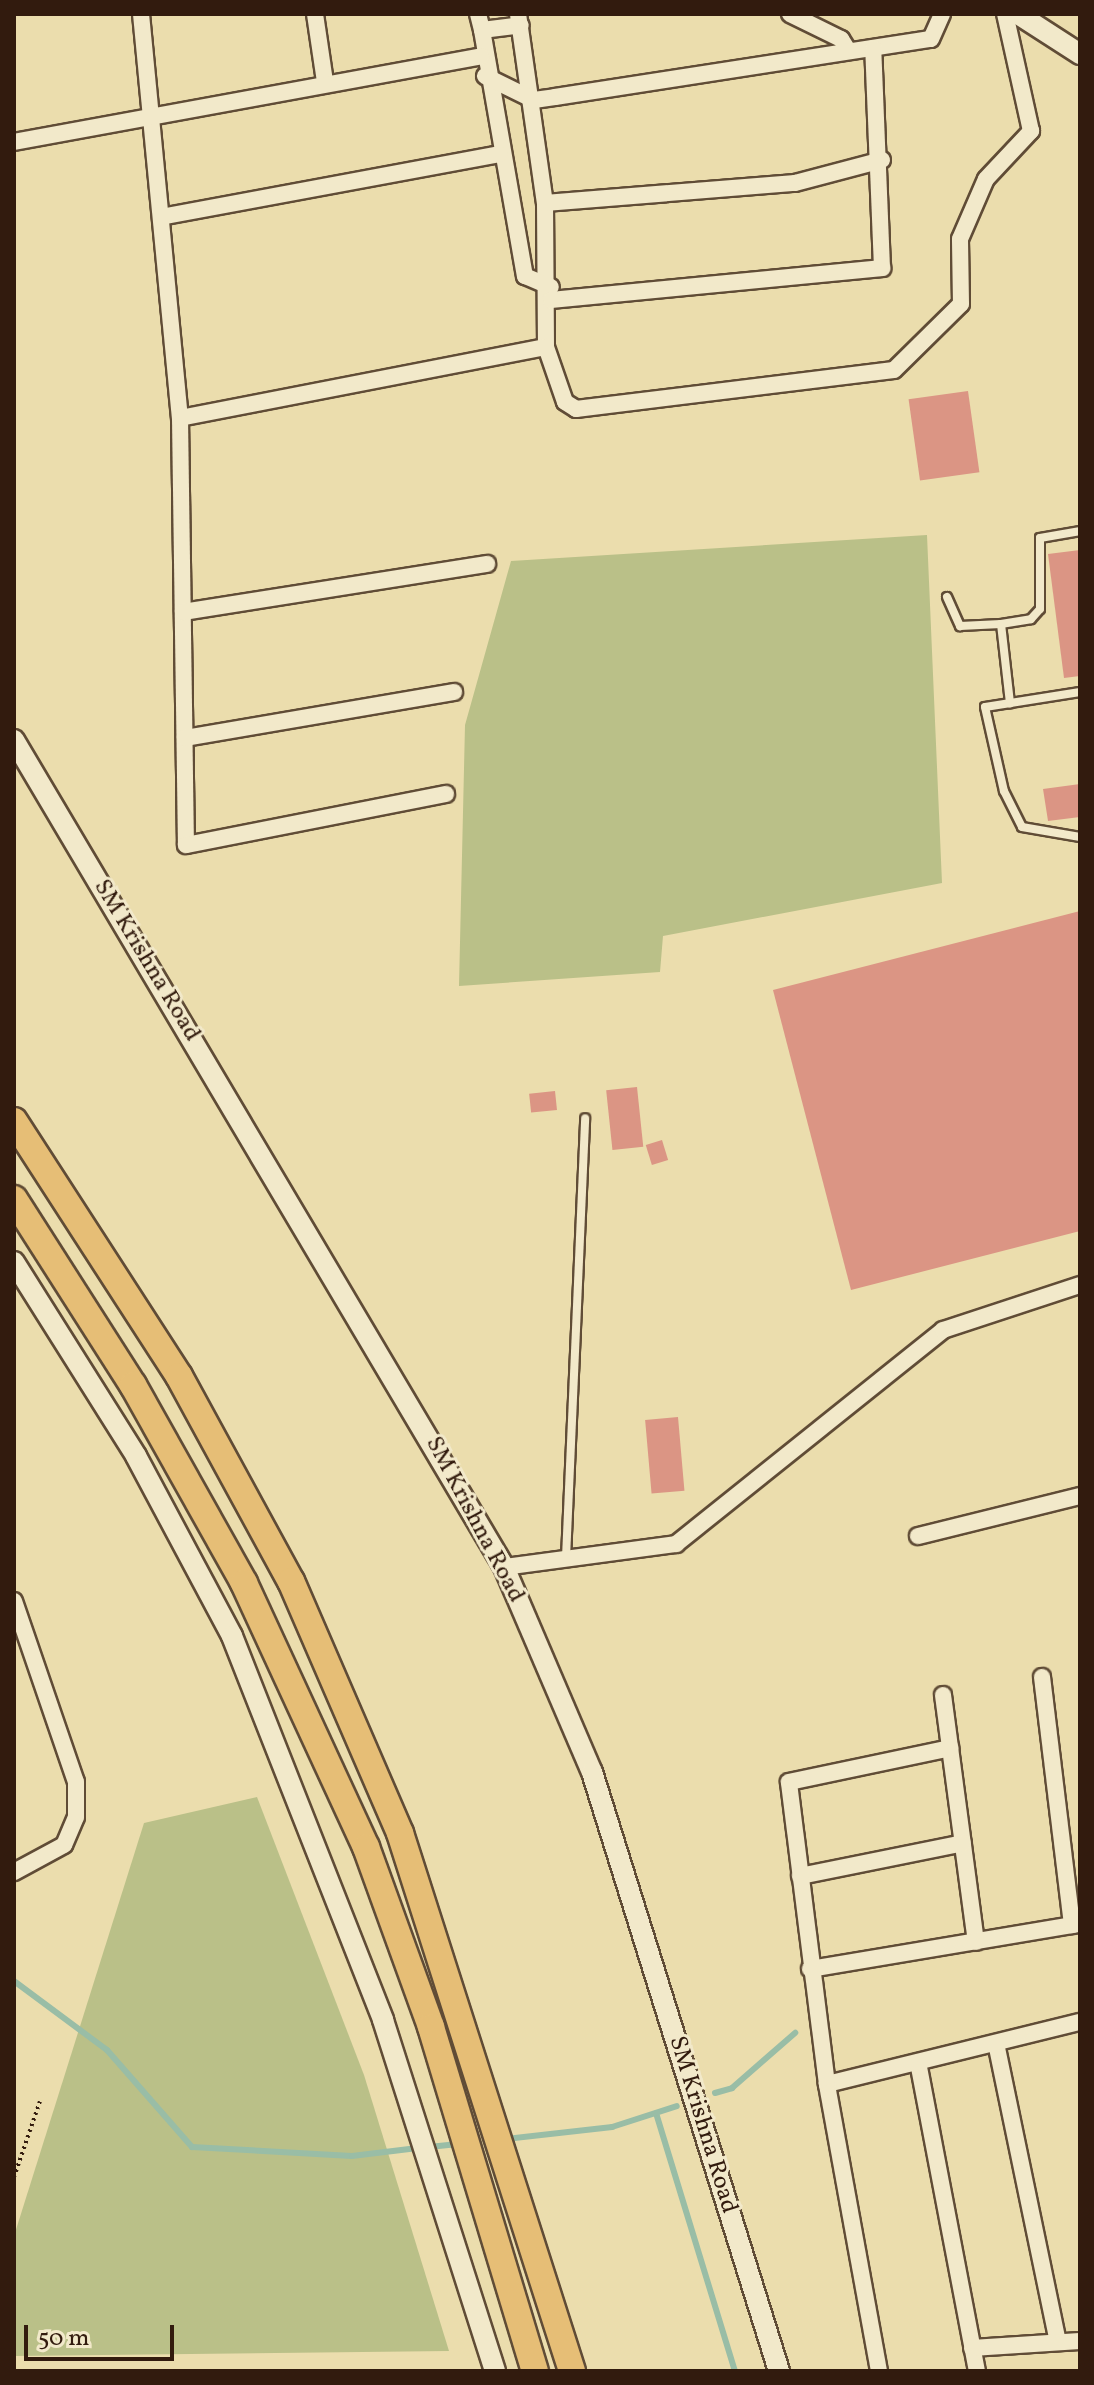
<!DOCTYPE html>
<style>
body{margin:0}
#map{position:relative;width:1094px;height:2385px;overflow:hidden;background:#ebddad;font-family:Vollkorn,serif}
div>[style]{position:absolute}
.green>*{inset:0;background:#bac088}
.stream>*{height:6px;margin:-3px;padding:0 3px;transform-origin:3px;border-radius:3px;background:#99bda6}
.building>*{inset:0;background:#db9584;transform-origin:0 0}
.path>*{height:4px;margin-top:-2px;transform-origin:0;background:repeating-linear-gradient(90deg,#321b0e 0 2px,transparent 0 6px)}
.roads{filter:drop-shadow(2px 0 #604c36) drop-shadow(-2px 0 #604c36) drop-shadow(0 2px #604c36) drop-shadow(0 -2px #604c36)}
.service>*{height:8px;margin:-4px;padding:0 4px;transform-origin:4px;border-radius:4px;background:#f2e9ca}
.minor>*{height:16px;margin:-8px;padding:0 8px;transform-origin:8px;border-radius:8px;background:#f2e9ca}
.tertiary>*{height:20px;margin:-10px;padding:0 10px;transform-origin:10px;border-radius:10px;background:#f2e9ca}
.trunk>*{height:26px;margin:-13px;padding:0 13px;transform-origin:13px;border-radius:13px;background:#e6be76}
span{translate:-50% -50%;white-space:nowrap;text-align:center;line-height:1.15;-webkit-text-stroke:6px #f2e9ca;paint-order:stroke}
.street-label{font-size:24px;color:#321b0e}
.frame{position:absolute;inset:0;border:16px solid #321b0e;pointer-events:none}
.scale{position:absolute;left:24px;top:2325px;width:150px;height:36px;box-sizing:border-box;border:4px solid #321b0e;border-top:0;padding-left:10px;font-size:24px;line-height:28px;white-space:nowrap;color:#321b0e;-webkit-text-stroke:6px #f2e9ca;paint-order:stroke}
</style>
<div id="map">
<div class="green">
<i style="clip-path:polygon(927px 535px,942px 883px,663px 936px,660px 972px,459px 986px,465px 725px,511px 561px)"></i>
<i style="clip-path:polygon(257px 1797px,364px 2075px,449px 2351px,14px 2356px,14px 2236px,144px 1823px)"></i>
</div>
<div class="stream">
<i style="left:14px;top:1981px;width:116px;rotate:36.6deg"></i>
<i style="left:107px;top:2050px;width:129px;rotate:48.8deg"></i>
<i style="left:192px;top:2147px;width:160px;rotate:3.2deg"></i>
<i style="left:352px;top:2156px;width:66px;rotate:-6.9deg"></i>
<i style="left:715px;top:2093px;width:18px;rotate:-16deg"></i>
<i style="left:732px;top:2088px;width:84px;rotate:-41.1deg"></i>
<i style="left:656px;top:2113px;width:270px;rotate:73deg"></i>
<i style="left:505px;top:2139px;width:108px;rotate:-6.4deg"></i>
<i style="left:612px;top:2127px;width:68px;rotate:-17.9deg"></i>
<i style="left:429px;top:2147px;width:29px;rotate:-6deg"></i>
</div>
<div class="building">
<i style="left:968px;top:391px;width:82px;height:60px;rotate:82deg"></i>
<i style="clip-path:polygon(1080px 550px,1080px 676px,1064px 678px,1048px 554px)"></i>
<i style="clip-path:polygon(1080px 784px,1080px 817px,1048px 821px,1043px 789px)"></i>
<i style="clip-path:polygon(1080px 911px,1080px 1231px,851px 1290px,773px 990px)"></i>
<i style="left:637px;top:1087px;width:60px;height:31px;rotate:84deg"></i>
<i style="left:555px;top:1091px;width:19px;height:26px;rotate:84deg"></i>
<i style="left:662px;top:1140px;width:21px;height:17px;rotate:73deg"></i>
<i style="left:678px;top:1417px;width:74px;height:33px;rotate:85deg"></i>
</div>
<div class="path">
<i style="left:14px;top:2177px;width:80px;rotate:-71.1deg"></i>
</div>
<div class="roads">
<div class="service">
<i style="left:947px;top:597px;width:32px;rotate:66deg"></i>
<i style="left:960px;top:626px;width:41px;rotate:-2.8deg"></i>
<i style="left:1001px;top:624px;width:80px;rotate:83.5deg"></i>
<i style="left:1001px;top:624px;width:30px;rotate:-9deg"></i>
<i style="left:1031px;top:619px;width:13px;rotate:-48deg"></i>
<i style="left:1040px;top:609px;width:71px;rotate:-90deg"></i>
<i style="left:1040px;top:538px;width:41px;rotate:-9.9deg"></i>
<i style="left:1080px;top:692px;width:96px;rotate:171deg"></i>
<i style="left:985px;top:707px;width:86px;rotate:77.3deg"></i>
<i style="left:1004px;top:791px;width:40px;rotate:63.4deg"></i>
<i style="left:1022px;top:827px;width:59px;rotate:9.8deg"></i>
<i style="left:566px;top:1558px;width:440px;rotate:-87.5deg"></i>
</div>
<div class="minor">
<i style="left:141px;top:14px;width:406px;rotate:84.5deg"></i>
<i style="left:180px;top:418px;width:427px;rotate:89.2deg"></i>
<i style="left:186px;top:845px;width:265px;rotate:-11.1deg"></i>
<i style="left:315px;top:14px;width:69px;rotate:81.6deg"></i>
<i style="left:478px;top:14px;width:16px;rotate:76deg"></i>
<i style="left:482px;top:30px;width:39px;rotate:-7deg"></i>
<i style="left:518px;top:14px;width:191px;rotate:81.9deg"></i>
<i style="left:545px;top:203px;width:144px;rotate:89.6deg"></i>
<i style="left:546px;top:347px;width:58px;rotate:70.9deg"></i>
<i style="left:565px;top:402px;width:13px;rotate:32deg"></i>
<i style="left:576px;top:409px;width:320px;rotate:-7deg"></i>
<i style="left:894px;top:370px;width:94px;rotate:-44.6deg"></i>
<i style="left:961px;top:304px;width:65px;rotate:-90.9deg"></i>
<i style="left:960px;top:239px;width:65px;rotate:-66.6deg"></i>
<i style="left:986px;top:179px;width:66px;rotate:-46.8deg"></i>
<i style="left:1031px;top:131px;width:120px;rotate:-102.5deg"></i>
<i style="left:790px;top:14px;width:57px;rotate:26.1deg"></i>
<i style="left:841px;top:39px;width:13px;rotate:58deg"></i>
<i style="left:482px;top:30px;width:250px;rotate:80.1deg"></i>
<i style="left:525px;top:276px;width:28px;rotate:23deg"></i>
<i style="left:485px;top:76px;width:55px;rotate:26.1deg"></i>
<i style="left:534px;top:100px;width:21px;rotate:-8deg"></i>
<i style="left:555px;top:97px;width:380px;rotate:-8.8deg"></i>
<i style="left:931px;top:39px;width:27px;rotate:-66deg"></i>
<i style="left:14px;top:142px;width:475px;rotate:-10.4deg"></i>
<i style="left:545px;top:203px;width:251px;rotate:-4.6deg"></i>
<i style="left:795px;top:183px;width:90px;rotate:-14.8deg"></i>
<i style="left:166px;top:216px;width:339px;rotate:-10.5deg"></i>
<i style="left:551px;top:300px;width:333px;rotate:-5.5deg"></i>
<i style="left:882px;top:268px;width:220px;rotate:-92.3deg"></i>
<i style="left:180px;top:418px;width:373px;rotate:-11deg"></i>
<i style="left:183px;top:612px;width:308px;rotate:-9deg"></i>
<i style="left:185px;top:738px;width:273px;rotate:-9.7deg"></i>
<i style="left:918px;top:1536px;width:167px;rotate:-13.9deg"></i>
<i style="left:504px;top:1567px;width:174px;rotate:-7.6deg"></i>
<i style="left:676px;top:1544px;width:342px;rotate:-38.7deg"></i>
<i style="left:943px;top:1330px;width:144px;rotate:-18.2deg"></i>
<i style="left:14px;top:1601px;width:191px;rotate:71.1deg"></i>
<i style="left:76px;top:1782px;width:35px;rotate:90deg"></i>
<i style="left:76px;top:1817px;width:30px;rotate:113deg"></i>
<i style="left:64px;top:1845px;width:57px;rotate:151.6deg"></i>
<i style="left:1042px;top:1677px;width:250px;rotate:83.1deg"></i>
<i style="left:943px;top:1695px;width:249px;rotate:82.4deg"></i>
<i style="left:800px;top:1876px;width:166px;rotate:-11.4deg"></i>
<i style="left:810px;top:1969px;width:274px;rotate:-9.5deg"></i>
<i style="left:996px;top:2043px;width:305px;rotate:78.3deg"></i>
<i style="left:918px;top:2062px;width:315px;rotate:79.2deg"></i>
<i style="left:827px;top:2084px;width:260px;rotate:-13.8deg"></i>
<i style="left:972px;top:2348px;width:108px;rotate:-3.7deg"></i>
<i style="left:879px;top:2371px;width:292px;rotate:-100.3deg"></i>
<i style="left:827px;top:2084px;width:304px;rotate:-97.2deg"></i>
<i style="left:789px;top:1782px;width:165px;rotate:-11.9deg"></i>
</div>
<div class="tertiary">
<i style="left:1018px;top:14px;width:74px;rotate:32.8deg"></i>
<i style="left:14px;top:740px;width:961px;rotate:59.35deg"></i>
<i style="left:504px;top:1567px;width:223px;rotate:66.8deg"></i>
<i style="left:592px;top:1772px;width:628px;rotate:72.66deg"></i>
<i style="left:14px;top:1262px;width:229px;rotate:57.8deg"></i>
<i style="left:136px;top:1456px;width:204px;rotate:61.9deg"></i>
<i style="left:232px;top:1636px;width:413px;rotate:68.5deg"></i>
<i style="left:383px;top:2020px;width:368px;rotate:72.3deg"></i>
</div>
<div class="trunk">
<i style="left:14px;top:1121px;width:304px;rotate:57.1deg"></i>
<i style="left:179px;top:1376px;width:234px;rotate:61.4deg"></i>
<i style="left:291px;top:1581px;width:275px;rotate:66.6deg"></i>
<i style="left:400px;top:1833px;width:565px;rotate:72.27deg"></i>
<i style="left:14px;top:1199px;width:221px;rotate:57.4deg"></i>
<i style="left:133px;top:1385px;width:227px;rotate:60.7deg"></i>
<i style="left:244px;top:1583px;width:291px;rotate:65.2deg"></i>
<i style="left:366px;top:1847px;width:191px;rotate:70.1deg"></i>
<i style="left:431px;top:2027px;width:359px;rotate:73.2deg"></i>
</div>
</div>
<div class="street-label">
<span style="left:146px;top:961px;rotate:59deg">SM Krishna Road</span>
<span style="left:474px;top:1520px;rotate:62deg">SM Krishna Road</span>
<span style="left:702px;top:2125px;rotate:73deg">SM Krishna Road</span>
</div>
<div class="frame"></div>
<div class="scale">50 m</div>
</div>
